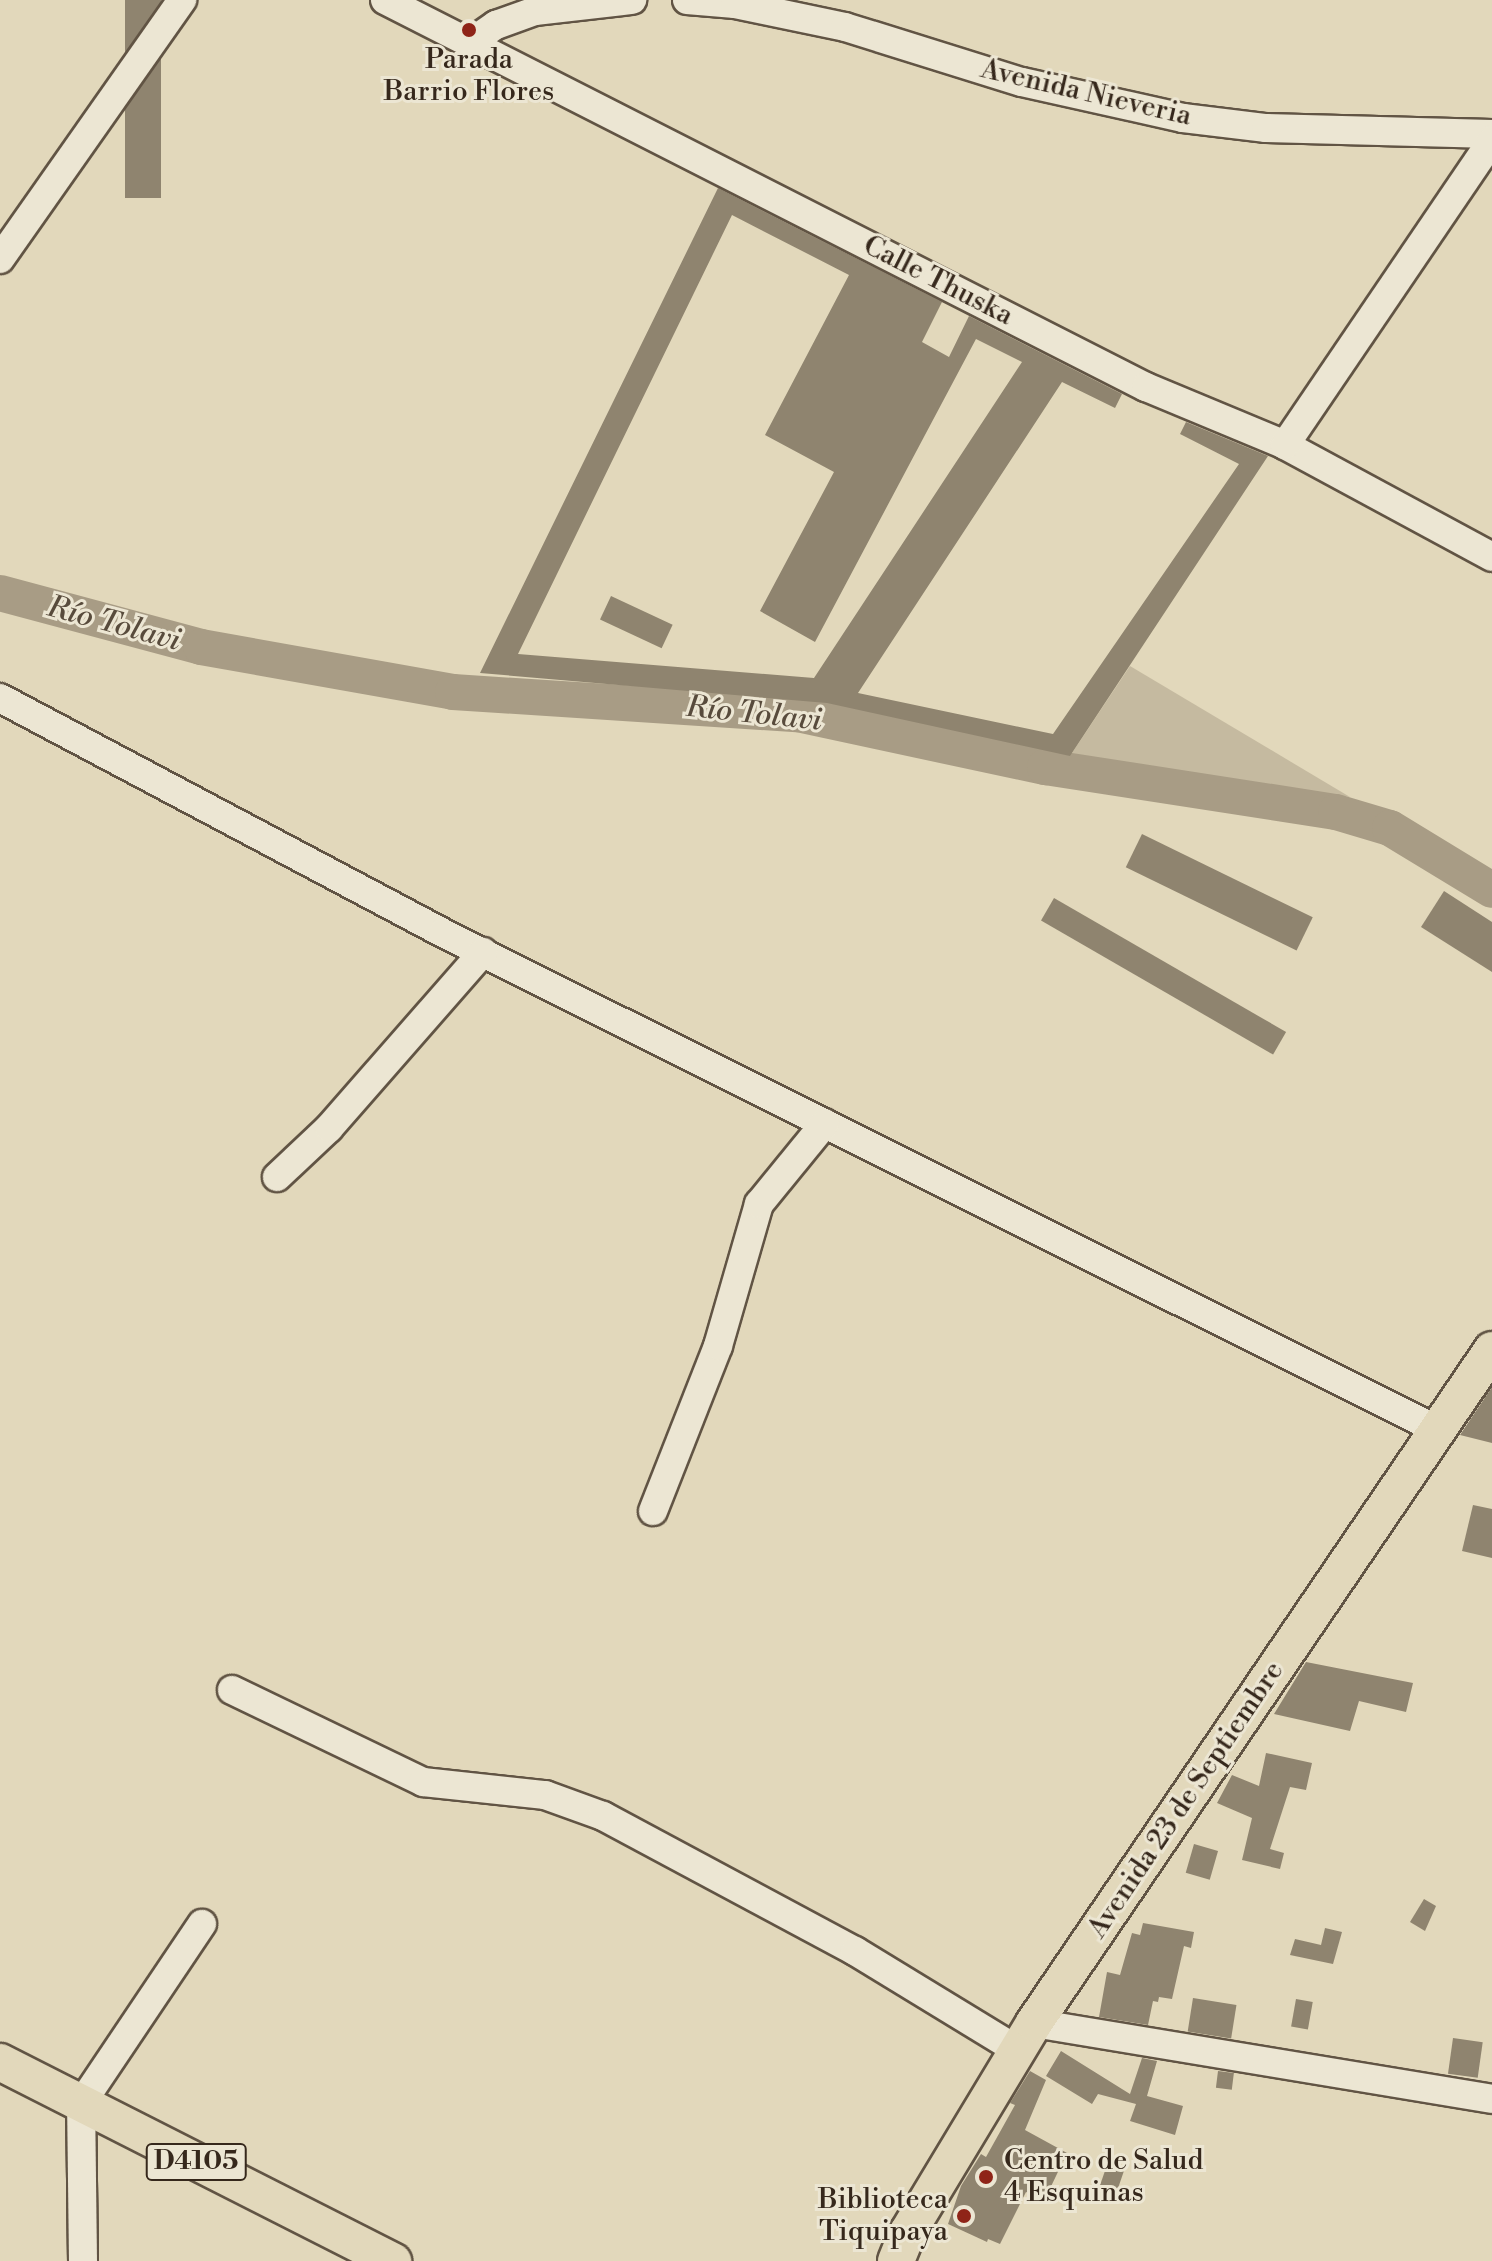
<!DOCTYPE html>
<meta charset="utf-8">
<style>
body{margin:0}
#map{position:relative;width:1492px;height:2261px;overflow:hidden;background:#e2d8bb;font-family:"Libre Bodoni",serif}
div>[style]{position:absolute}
.green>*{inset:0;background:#c5baa0}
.river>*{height:36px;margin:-18px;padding:0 18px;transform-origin:18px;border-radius:18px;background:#a89c85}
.building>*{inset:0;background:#8f846f;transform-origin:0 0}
.roads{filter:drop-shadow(2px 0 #615444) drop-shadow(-2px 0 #615444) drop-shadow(0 2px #615444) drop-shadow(0 -2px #615444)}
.minor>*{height:28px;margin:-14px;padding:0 14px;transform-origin:14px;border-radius:14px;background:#ece6d3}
.major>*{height:36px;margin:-18px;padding:0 18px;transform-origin:18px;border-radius:18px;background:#e2d8bb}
.dots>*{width:22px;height:22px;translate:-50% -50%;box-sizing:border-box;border:4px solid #ece6d3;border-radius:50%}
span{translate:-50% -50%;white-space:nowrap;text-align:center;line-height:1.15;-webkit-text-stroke:6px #ece6d3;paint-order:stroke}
.shield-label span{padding:2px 6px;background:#ece6d3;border:2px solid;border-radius:6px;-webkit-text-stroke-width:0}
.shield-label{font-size:26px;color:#36281c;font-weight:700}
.poi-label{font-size:28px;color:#36281c}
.left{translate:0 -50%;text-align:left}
.right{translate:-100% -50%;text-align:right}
.street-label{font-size:28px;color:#36281c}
.water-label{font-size:30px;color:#584b3c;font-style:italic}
</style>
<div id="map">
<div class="green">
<i style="clip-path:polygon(1130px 666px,1350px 797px,1070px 756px)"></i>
</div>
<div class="river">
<i style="left:0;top:593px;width:208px;rotate:15deg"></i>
<i style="left:201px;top:647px;width:256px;rotate:10.1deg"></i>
<i style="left:453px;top:692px;width:345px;rotate:3.7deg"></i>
<i style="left:797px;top:714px;width:254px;rotate:12.1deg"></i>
<i style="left:1045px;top:767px;width:294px;rotate:8.8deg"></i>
<i style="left:1336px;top:812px;width:56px;rotate:16.5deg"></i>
<i style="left:1390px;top:828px;width:119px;rotate:31.3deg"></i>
</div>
<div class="building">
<i style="left:125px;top:0;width:36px;height:198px"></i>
<i style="clip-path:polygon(evenodd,718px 188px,942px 302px,922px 342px,949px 357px,969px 316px,1122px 394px,1115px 408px,1062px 382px,858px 693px,1053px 734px,1239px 464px,1180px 434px,1186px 422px,1268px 456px,1070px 756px,827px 703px,480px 673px,718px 188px,732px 215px,849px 275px,765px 435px,834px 472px,760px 611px,815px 642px,976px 339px,1022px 362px,814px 678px,518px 654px,732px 215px)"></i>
<i style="left:611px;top:596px;width:68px;height:26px;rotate:25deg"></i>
<i style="left:1142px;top:834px;width:190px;height:37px;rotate:26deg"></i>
<i style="clip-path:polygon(1444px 891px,1492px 922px,1492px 972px,1421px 927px)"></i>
<i style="left:1054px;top:898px;width:268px;height:26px;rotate:30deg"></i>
<i style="clip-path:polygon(1492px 1387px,1492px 1443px,1460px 1435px)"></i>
<i style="clip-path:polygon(1473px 1505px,1492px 1509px,1492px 1558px,1462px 1551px)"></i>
<i style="clip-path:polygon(1306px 1662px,1413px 1683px,1406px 1712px,1359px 1701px,1350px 1731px,1274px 1714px)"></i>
<i style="clip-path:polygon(1266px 1753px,1312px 1763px,1306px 1790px,1290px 1787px,1270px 1849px,1284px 1853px,1280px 1869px,1242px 1860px,1252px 1818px,1217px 1803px,1232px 1775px,1259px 1786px)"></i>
<i style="left:1194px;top:1844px;width:25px;height:30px;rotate:16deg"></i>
<i style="clip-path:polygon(1424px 1899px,1436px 1906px,1425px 1931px,1410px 1922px)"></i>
<i style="clip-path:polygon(1143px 1923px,1194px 1932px,1191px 1948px,1184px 1946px,1172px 1999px,1159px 1997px,1158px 2002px,1153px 2001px,1148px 2025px,1099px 2017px,1107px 1972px,1120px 1975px,1132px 1933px,1140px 1935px)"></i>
<i style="clip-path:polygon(1325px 1928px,1342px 1932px,1333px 1964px,1290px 1955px,1295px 1939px,1321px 1945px)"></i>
<i style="left:1193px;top:1998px;width:44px;height:34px;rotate:9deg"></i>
<i style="left:1296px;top:1999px;width:17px;height:28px;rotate:10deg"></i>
<i style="left:1453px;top:2038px;width:30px;height:36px;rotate:8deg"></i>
<i style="clip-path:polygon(1061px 2051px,1130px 2094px,1142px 2058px,1157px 2061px,1147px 2096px,1183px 2106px,1175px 2135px,1130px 2121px,1136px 2104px,1098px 2094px,1092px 2104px,1046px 2076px)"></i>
<i style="clip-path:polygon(1030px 2071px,1046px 2080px,1025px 2130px,1067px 2153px,1045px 2199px,1026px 2192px,1000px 2244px,988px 2239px,987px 2242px,948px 2224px,961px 2186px,981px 2154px,986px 2157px,1015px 2105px,1010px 2103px)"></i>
<i style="left:1218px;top:2071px;width:16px;height:17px;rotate:7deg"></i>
<i style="left:1107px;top:2165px;width:18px;height:23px;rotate:19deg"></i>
</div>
<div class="roads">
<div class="minor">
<i style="left:385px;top:0;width:854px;rotate:26.96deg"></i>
<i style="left:1146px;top:387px;width:151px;rotate:22.6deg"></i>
<i style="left:1285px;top:445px;width:235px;rotate:28.4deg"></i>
<i style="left:687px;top:0;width:48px;rotate:4.8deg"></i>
<i style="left:735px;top:4px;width:112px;rotate:11.8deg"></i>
<i style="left:845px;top:27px;width:185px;rotate:17.3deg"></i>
<i style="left:1022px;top:82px;width:165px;rotate:12.6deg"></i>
<i style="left:1183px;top:118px;width:84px;rotate:6.9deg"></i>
<i style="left:1266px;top:128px;width:226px;rotate:1.5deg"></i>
<i style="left:470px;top:43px;width:32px;rotate:-35deg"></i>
<i style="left:496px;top:25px;width:41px;rotate:-19.7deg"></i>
<i style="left:535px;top:11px;width:98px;rotate:-6.5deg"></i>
<i style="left:0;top:259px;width:317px;rotate:-54.9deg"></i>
<i style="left:1285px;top:445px;width:369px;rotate:-55.8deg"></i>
<i style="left:0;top:698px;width:501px;rotate:27.94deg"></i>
<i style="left:443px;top:933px;width:1112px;rotate:26.54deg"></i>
<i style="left:277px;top:1177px;width:71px;rotate:-43.3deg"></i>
<i style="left:329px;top:1128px;width:234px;rotate:-48.8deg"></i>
<i style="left:653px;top:1511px;width:177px;rotate:-68.5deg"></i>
<i style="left:718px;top:1346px;width:148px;rotate:-73.9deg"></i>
<i style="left:759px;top:1204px;width:104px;rotate:-50.8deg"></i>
<i style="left:232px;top:1690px;width:212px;rotate:25.7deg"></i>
<i style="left:423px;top:1782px;width:123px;rotate:6.1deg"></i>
<i style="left:545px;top:1795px;width:62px;rotate:19.9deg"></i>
<i style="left:603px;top:1816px;width:286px;rotate:28.2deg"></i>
<i style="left:855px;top:1951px;width:190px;rotate:31.4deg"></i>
<i style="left:1034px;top:2023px;width:464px;rotate:9.4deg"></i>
<i style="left:83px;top:2261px;width:157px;rotate:-90.7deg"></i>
<i style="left:81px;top:2104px;width:217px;rotate:-56.1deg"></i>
</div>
<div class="major">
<i style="left:0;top:2062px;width:441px;rotate:26.9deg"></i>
<i style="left:896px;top:2261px;width:31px;rotate:-68deg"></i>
<i style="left:908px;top:2232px;width:244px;rotate:-58.9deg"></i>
<i style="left:1034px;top:2023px;width:814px;rotate:-55.76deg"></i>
</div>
</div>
<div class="dots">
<i style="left:469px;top:30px;background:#8f2418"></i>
<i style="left:986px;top:2177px;background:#8f2418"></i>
<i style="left:964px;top:2216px;background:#8f2418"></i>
</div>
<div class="shield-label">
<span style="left:196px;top:2162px">D4105</span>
</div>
<div class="poi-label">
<span style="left:469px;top:76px">Parada<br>Barrio Flores</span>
<span class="left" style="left:1004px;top:2177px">Centro de Salud<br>4 Esquinas</span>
<span class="right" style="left:948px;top:2216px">Biblioteca<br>Tiquipaya</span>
</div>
<div class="street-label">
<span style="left:1086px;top:93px;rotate:13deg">Avenida Nieveria</span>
<span style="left:938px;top:281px;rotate:27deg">Calle Thuska</span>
<span style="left:1186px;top:1800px;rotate:-56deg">Avenida 23 de Septiembre</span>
</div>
<div class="water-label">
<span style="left:114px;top:624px;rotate:15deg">Río Tolavi</span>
<span style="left:754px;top:714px;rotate:6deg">Río Tolavi</span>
</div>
</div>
